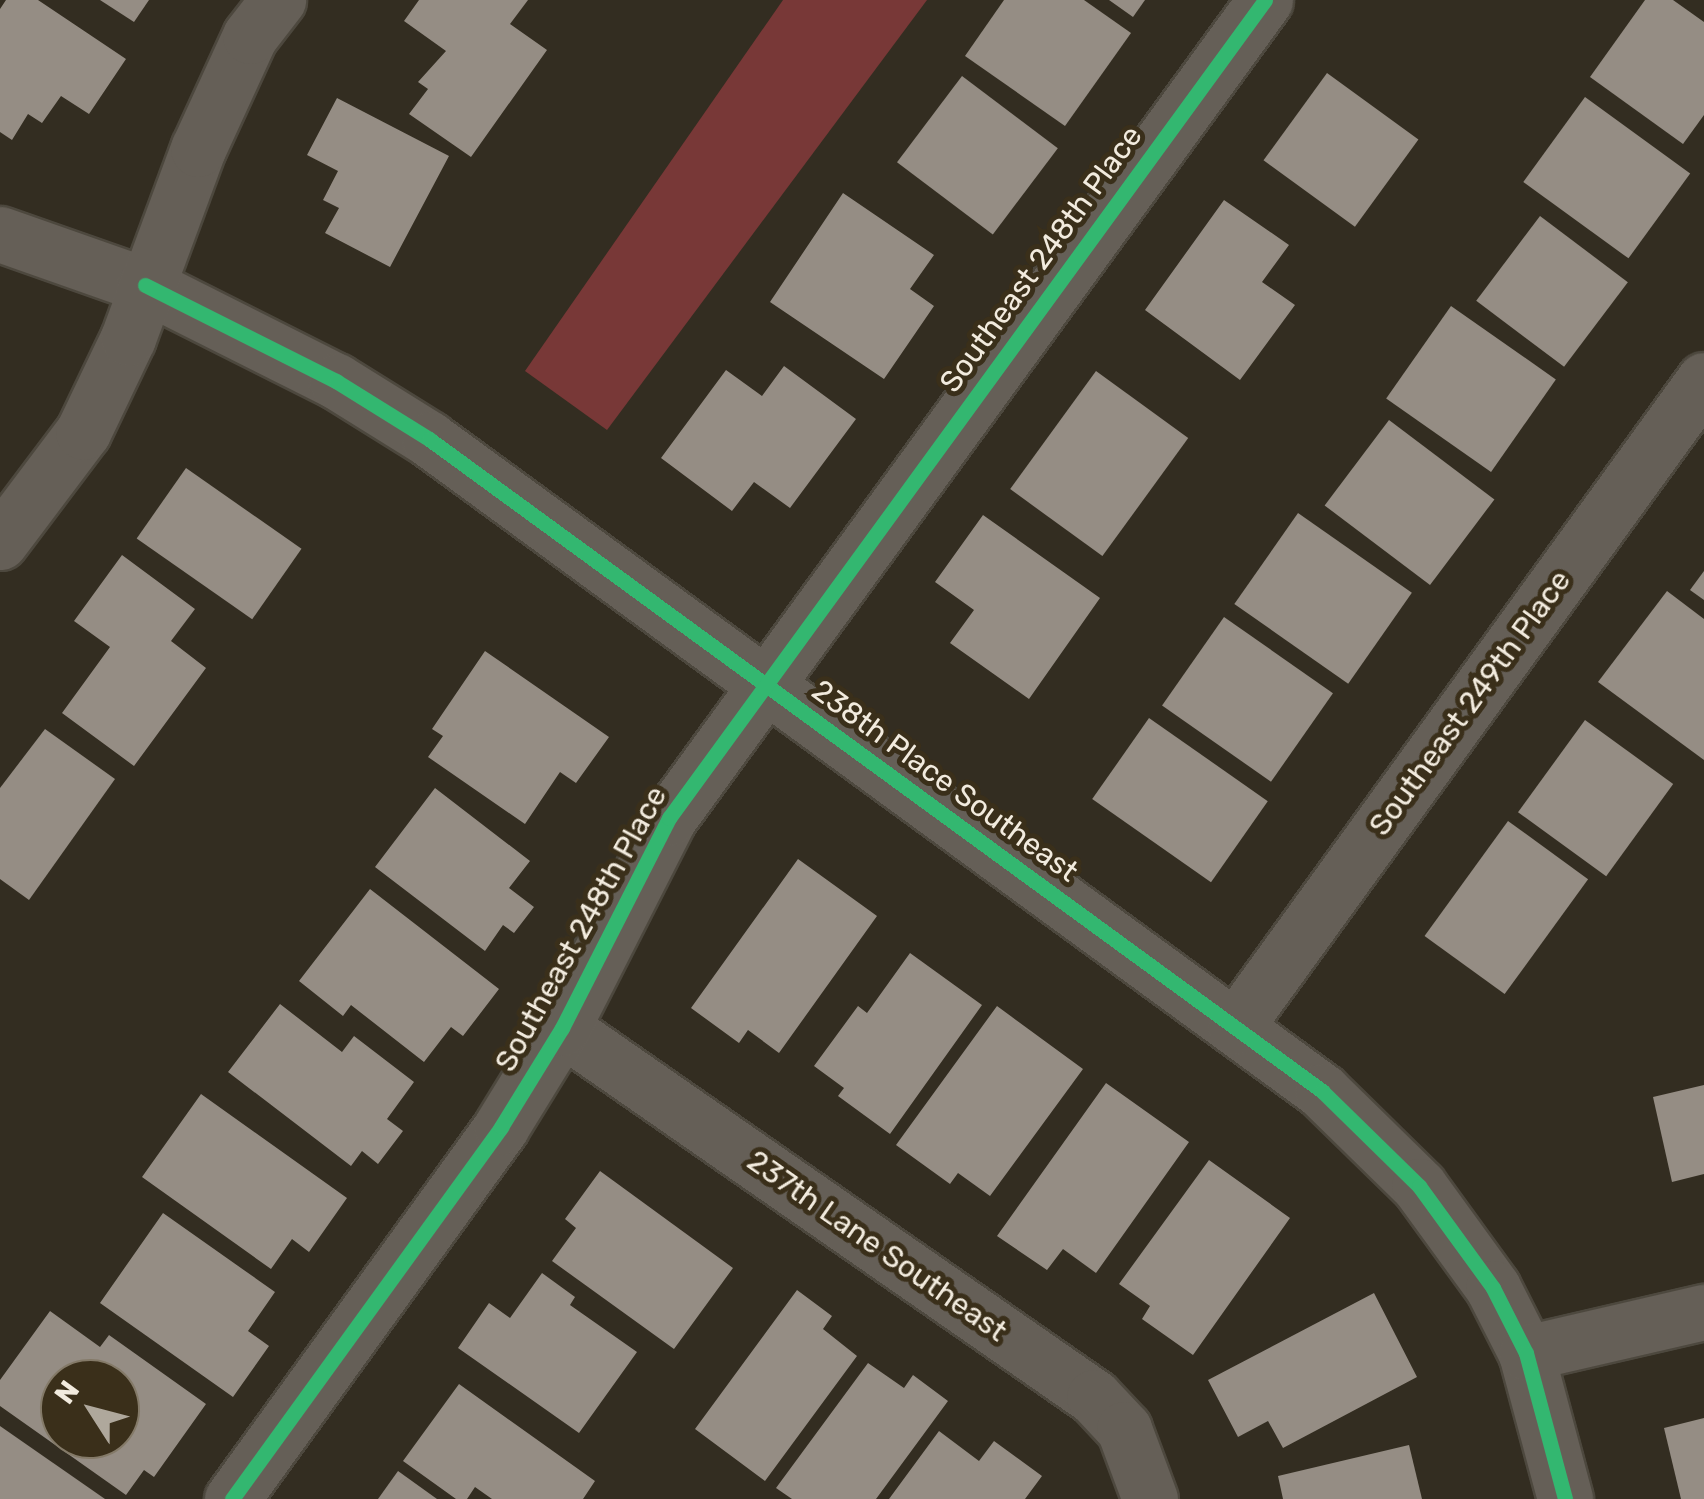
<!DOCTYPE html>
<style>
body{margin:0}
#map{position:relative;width:1704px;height:1499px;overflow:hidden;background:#332d21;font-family:Rubik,sans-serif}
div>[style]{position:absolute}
.green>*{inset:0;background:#783837}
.building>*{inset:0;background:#958d84;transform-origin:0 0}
.roads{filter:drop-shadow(2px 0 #4d483e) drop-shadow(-2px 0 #4d483e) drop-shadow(0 2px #4d483e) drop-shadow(0 -2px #4d483e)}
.street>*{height:55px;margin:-27.5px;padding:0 27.5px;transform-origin:27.5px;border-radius:27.5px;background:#655f57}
.cycleway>*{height:15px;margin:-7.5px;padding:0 7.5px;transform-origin:7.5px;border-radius:7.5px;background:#33b770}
span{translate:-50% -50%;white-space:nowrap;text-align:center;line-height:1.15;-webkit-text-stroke:10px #3a2f1a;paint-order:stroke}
.street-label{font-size:30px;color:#f2ebde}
.north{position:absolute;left:40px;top:1359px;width:100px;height:100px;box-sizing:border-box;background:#3a2f1a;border:2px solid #847a68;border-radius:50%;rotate:306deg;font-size:28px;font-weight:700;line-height:40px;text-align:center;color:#f2ebde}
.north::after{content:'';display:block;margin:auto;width:35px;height:45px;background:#afa89c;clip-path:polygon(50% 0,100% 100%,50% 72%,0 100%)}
</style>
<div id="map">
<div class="green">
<i style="clip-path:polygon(783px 0,927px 0,607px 430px,525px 371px)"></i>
</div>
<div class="building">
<i style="clip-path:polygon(6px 0,38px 0,126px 59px,89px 114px,61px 96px,42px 123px,28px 114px,12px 140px,0 132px,0 9px)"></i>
<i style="clip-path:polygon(100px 0,149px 0,134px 22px)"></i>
<i style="clip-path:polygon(419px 0,528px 0,510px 24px,547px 50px,471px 157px,409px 114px,428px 89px,418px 82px,446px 51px,404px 21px)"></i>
<i style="clip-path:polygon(1004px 0,1084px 0,1131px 33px,1065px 126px,965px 56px)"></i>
<i style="clip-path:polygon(1109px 0,1145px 0,1133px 17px)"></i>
<i style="clip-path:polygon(1645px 0,1673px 0,1704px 22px,1704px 115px,1683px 144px,1590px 77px)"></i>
<i style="left:1327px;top:73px;width:113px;height:108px;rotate:36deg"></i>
<i style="left:962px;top:76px;width:120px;height:108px;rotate:37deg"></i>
<i style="left:1585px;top:97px;width:130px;height:105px;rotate:36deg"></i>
<i style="clip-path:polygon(337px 98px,449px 156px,390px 267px,325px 233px,339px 208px,323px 200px,338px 171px,307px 155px)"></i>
<i style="clip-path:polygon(843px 193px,934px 255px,910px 289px,934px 306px,884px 379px,770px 302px)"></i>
<i style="clip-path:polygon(1224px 200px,1289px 245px,1262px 282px,1295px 305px,1240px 380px,1145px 310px)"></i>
<i style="left:1540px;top:216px;width:110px;height:106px;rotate:37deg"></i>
<i style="left:1451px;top:306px;width:128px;height:113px;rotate:35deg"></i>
<i style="clip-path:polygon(784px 366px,856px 419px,790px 508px,754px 482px,732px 511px,661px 458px,726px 370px,762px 396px)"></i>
<i style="left:1096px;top:371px;width:114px;height:146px;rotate:36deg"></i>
<i style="left:1389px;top:420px;width:132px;height:107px;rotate:37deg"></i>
<i style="left:186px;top:468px;width:141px;height:86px;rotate:35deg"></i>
<i style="left:1298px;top:513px;width:139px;height:111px;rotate:35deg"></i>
<i style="clip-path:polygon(983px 515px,1100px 598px,1029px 699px,950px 643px,974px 610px,935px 582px)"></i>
<i style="clip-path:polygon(122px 555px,195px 609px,171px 641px,206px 668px,134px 766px,62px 713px,110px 647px,74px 621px)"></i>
<i style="clip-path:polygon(1704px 571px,1704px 600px,1690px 590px)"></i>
<i style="clip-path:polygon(1667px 591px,1704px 619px,1704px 760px,1598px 682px)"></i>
<i style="left:1224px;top:617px;width:133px;height:108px;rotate:35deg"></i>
<i style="clip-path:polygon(485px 651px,609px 737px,576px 783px,560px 772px,525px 824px,428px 757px,443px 736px,432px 729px)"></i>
<i style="left:1149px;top:718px;width:145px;height:99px;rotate:35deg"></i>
<i style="left:1585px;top:720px;width:109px;height:114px;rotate:36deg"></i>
<i style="clip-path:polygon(45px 729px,115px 779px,29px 900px,0 879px,0 788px)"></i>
<i style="clip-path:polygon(435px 788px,530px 861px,509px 888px,534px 907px,514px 933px,503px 925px,485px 951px,375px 867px)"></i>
<i style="left:1508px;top:821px;width:99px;height:142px;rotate:36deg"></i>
<i style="clip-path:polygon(798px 859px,877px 916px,779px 1053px,748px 1030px,739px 1043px,691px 1008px)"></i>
<i style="clip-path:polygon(370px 889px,499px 989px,463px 1036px,451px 1027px,424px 1062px,351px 1005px,343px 1016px,299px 981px)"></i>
<i style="clip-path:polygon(910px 953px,982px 1005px,890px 1134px,838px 1096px,844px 1088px,814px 1066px,858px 1006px,867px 1013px)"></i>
<i style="clip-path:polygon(280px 1004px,342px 1052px,354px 1036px,414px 1082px,387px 1119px,403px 1131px,378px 1164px,362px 1151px,351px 1166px,228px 1072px)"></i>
<i style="clip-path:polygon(997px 1006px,1083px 1069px,990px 1196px,958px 1173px,950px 1184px,896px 1145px)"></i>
<i style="clip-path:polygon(1106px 1083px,1189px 1142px,1096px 1273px,1063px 1249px,1047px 1270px,997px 1236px)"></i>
<i style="clip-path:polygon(1704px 1085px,1704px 1174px,1672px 1182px,1653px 1097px)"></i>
<i style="clip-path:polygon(201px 1094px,347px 1198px,309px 1252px,292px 1239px,271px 1269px,142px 1177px)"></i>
<i style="clip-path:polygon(1209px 1160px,1290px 1218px,1193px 1355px,1142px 1319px,1150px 1306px,1119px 1284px)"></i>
<i style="clip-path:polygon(600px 1171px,733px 1268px,674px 1349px,552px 1261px,576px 1228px,565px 1219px)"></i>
<i style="clip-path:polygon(163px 1213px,275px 1292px,248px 1331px,269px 1346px,233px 1397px,100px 1303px)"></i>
<i style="clip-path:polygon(542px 1273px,575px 1297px,570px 1305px,637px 1352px,579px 1433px,458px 1348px,489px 1303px,510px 1318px)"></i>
<i style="clip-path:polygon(797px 1290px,832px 1316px,823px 1329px,857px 1356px,765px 1481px,695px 1429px)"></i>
<i style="clip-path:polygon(1374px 1293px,1417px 1377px,1283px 1448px,1268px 1421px,1238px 1437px,1208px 1380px)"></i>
<i style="clip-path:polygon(evenodd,50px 1311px,100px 1347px,109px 1335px,206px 1404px,154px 1477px,144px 1470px,126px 1495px,0 1406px,0 1380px,50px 1311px,60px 1379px,120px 1379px,120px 1439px,60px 1439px,60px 1379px)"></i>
<i style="clip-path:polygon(868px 1363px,904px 1388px,913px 1375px,948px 1401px,876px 1499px,792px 1499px,776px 1488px)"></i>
<i style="clip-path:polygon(459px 1384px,595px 1481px,583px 1499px,492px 1499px,475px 1487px,467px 1499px,456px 1499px,403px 1461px)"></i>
<i style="clip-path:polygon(1704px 1418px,1704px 1499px,1681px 1499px,1664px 1428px)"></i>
<i style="clip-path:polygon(0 1426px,105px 1499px,0 1499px)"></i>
<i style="clip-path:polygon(939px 1431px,979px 1461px,994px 1441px,1042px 1476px,1025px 1499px,889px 1499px)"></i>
<i style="clip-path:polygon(1409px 1445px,1422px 1499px,1283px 1499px,1278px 1476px)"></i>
<i style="clip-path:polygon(398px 1471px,437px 1499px,378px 1499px)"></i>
</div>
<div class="roads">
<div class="street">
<i style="left:0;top:234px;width:154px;rotate:19.4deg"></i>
<i style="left:145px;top:285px;width:214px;rotate:26.7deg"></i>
<i style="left:336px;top:381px;width:110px;rotate:31.9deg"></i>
<i style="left:429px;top:439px;width:1106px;rotate:36.13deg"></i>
<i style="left:1322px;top:1091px;width:136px;rotate:44.4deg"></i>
<i style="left:1419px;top:1186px;width:126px;rotate:54deg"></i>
<i style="left:1493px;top:1288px;width:73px;rotate:63.1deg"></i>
<i style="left:1526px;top:1353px;width:151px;rotate:75deg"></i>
<i style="left:0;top:542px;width:138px;rotate:-53deg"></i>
<i style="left:83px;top:432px;width:104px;rotate:-64.4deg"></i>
<i style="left:128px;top:338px;width:202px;rotate:-69.7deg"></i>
<i style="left:198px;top:149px;width:124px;rotate:-65.3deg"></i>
<i style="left:250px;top:36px;width:46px;rotate:-52.1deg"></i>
<i style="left:1235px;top:1027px;width:799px;rotate:-54.06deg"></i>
<i style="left:562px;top:1028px;width:647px;rotate:34.75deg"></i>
<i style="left:1094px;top:1397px;width:44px;rotate:46.8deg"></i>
<i style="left:1124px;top:1429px;width:75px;rotate:69.6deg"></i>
<i style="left:1526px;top:1353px;width:183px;rotate:-13deg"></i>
<i style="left:232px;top:1499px;width:459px;rotate:-54.1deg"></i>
<i style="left:501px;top:1127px;width:116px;rotate:-58.4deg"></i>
<i style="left:562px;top:1028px;width:236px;rotate:-63deg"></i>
<i style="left:669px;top:818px;width:1012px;rotate:-53.92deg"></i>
</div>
</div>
<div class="cycleway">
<i style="left:145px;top:285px;width:214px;rotate:26.7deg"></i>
<i style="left:336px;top:381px;width:110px;rotate:31.9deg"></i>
<i style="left:429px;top:439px;width:1106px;rotate:36.13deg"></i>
<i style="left:1322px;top:1091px;width:136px;rotate:44.4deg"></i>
<i style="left:1419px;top:1186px;width:126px;rotate:54deg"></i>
<i style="left:1493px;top:1288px;width:73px;rotate:63.1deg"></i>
<i style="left:1526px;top:1353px;width:151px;rotate:75deg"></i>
<i style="left:232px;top:1499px;width:459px;rotate:-54.1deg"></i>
<i style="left:501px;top:1127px;width:116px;rotate:-58.4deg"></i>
<i style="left:562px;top:1028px;width:236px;rotate:-63deg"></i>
<i style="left:669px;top:818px;width:1012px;rotate:-53.92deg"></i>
</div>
<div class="street-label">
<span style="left:1041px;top:259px;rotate:-54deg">Southeast 248th Place</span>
<span style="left:1470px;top:703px;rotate:-54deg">Southeast 249th Place</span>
<span style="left:945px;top:781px;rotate:36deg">238th Place Southeast</span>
<span style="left:581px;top:929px;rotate:-61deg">Southeast 248th Place</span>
<span style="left:877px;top:1246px;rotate:35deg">237th Lane Southeast</span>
</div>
<div class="north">N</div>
</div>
